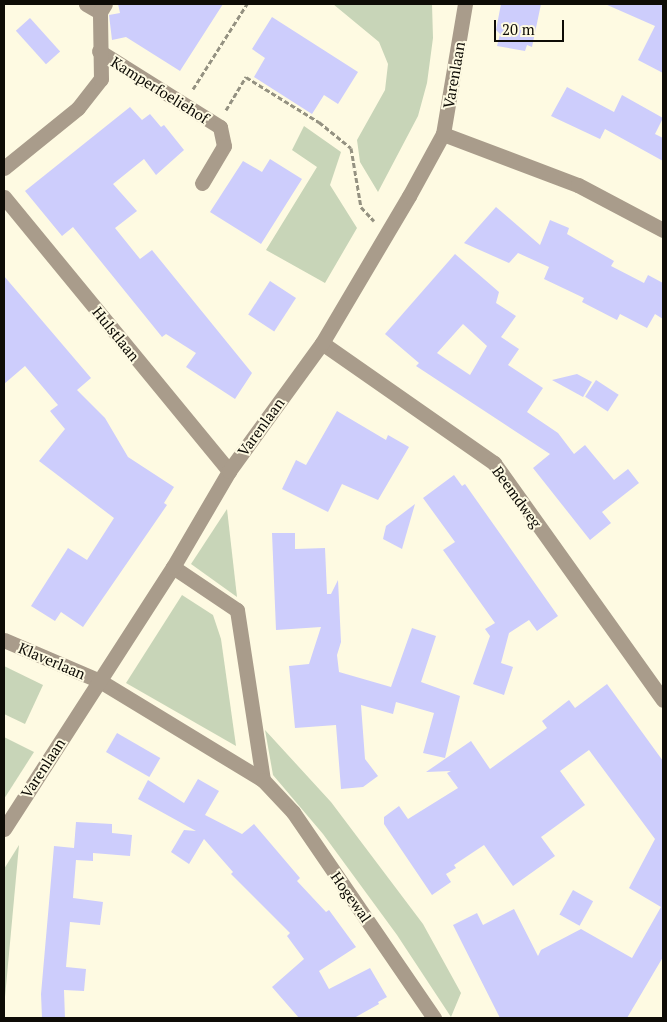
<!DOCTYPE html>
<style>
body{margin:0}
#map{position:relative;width:667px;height:1022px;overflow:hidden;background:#fefae2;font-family:"PT Serif",serif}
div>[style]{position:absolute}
.green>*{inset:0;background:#c8d5b8}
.building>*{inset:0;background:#cdcdfc;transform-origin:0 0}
.path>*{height:3px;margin-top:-1.5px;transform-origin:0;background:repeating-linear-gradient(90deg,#949181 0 5px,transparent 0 7.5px)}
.street>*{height:15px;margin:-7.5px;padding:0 7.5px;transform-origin:7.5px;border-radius:7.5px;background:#a99c8b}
span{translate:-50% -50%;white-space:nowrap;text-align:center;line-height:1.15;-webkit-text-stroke:4px #fefae2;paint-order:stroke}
.street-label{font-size:15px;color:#0e0c06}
.frame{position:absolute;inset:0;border:5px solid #0e0c06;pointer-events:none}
.scale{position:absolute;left:494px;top:20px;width:70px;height:22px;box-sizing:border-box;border:2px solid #0e0c06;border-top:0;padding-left:6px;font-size:15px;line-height:18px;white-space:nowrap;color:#0e0c06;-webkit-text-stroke:4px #fefae2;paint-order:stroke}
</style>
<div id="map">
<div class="green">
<i style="clip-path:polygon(333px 4px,432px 4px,433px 38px,427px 83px,418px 116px,378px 192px,360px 162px,357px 140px,385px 90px,388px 64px,379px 42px)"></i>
<i style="clip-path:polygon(304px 126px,341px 152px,330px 185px,357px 228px,325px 283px,266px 250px,317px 167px,292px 150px)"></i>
<i style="clip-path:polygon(227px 509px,237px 597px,191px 564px)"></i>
<i style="clip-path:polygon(182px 595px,213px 615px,221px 639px,236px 746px,126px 683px)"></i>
<i style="clip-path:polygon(4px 666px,43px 685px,25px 724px,4px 714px)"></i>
<i style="clip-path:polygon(265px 730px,331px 802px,423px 924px,461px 993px,451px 1017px,397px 935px,323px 834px,273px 775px)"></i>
<i style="clip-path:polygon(4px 737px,34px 752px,4px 799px)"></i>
<i style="clip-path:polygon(19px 845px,4px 1008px,4px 869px)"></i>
</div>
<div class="building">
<i style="clip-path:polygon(118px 4px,223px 4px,180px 71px,126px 37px,112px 40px,109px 15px,120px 13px)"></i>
<i style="clip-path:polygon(501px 4px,541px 4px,532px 47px,527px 45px,525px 51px,497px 46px,500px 34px,496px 30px)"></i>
<i style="clip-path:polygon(605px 4px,663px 4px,663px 73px,638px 60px,655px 26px)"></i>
<i style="clip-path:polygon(272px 17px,358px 72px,338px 104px,324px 95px,312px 114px,254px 77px,265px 58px,252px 49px)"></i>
<i style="left:30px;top:18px;width:45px;height:19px;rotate:48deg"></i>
<i style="clip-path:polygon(567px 87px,614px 112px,622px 95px,663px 118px,655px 134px,663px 138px,663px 161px,605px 129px,600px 139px,551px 116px)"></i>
<i style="clip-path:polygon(130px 107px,142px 120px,150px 114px,161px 127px,164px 125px,184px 150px,156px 175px,144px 159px,113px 184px,137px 211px,115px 228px,140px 259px,152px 250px,252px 373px,235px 399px,186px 367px,196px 353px,166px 334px,162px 337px,73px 227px,62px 236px,25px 191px)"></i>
<i style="clip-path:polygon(270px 159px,302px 179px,261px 244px,210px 212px,243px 161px,262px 172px)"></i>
<i style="clip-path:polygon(496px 207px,540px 245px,550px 220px,569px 228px,567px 234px,614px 261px,611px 266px,644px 283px,648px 275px,663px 283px,663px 319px,655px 314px,647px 328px,620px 314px,617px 320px,582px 302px,584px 298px,544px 279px,549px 267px,518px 253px,509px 263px,464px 243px)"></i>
<i style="clip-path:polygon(evenodd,455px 254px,499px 292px,496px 303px,516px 316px,501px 337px,519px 349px,508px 365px,543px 388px,527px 412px,558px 433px,574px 454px,585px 445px,614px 480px,628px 469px,639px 483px,602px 512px,611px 523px,590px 540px,533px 468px,550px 454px,416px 366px,419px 363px,385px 334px,455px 254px,463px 324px,487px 346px,470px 375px,437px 353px,463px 324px)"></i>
<i style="clip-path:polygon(4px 276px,91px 378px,77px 390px,105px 418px,128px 457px,174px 487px,164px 503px,167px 505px,83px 627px,61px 612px,55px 621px,31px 606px,68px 548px,87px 560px,114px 518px,39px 461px,65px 429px,50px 411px,58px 405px,25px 366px,4px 384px)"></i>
<i style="left:270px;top:281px;width:31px;height:40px;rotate:33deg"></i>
<i style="clip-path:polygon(577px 374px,592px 382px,583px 397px,552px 380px)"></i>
<i style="left:596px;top:380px;width:27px;height:20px;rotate:33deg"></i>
<i style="clip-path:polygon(337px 411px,386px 440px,388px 435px,409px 447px,378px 500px,342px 484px,328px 512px,282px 489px,296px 460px,306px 465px)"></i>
<i style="clip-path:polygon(454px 475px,462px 486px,465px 484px,558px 616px,537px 631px,529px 620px,509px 633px,501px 663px,513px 667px,504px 695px,473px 684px,490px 636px,485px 629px,495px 623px,443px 550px,455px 542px,423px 498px)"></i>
<i style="clip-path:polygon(415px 504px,402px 549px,383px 539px,386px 526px)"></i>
<i style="clip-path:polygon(272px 533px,295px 533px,295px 549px,325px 548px,327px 594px,331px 594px,338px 580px,341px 642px,337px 655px,339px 672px,391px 687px,412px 628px,436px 636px,421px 682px,460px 696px,445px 758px,423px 753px,434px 713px,396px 702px,393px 714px,361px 705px,365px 759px,378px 776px,363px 787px,341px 789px,336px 725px,295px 728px,289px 666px,309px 664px,321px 627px,276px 630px)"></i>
<i style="clip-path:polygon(607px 684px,663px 761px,663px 957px,627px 1018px,500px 1018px,453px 925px,477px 913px,483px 925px,514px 909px,538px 956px,541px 950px,581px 929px,632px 958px,661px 907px,629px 888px,655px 839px,589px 750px,560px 771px,585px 805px,541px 837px,555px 856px,513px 886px,484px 845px,454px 865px,456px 868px,446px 874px,451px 882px,432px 895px,384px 824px,384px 817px,399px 806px,408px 819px,458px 788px,447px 773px,451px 771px,426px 772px,471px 741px,490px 769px,547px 728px,542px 721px,569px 700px,575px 708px)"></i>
<i style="left:117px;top:733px;width:50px;height:22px;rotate:30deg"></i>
<i style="clip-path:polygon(198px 779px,219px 791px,205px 815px,242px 834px,254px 824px,300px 878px,297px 881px,326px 912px,329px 910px,356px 947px,319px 971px,329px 989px,370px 968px,387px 997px,378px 1002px,379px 1004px,354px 1018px,299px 1018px,272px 987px,304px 959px,287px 936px,290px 933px,231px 874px,233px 872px,204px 839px,189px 864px,171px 852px,184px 830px,196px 831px,138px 799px,148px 780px,184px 803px)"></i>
<i style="clip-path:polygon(76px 822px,112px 824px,112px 833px,132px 835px,130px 856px,93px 853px,93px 861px,76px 860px,73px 898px,103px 902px,100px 925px,70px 922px,66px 967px,86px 969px,84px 991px,64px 990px,65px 1018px,42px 1018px,41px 994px,54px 846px,74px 848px)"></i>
<i style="left:573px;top:890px;width:23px;height:28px;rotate:29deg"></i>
</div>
<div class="path">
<i style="left:193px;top:89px;width:101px;rotate:-57.6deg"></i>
<i style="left:226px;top:110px;width:39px;rotate:-59deg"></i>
<i style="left:246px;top:77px;width:86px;rotate:31.7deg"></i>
<i style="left:319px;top:122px;width:41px;rotate:39.1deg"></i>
<i style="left:351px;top:148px;width:60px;rotate:80.4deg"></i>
<i style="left:361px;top:207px;width:19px;rotate:47deg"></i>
</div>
<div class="street">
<i style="left:86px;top:4px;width:16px;rotate:30deg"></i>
<i style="left:99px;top:51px;width:143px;rotate:32.1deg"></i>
<i style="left:220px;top:127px;width:19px;rotate:78deg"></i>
<i style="left:224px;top:146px;width:43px;rotate:120.7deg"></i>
<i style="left:443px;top:134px;width:144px;rotate:20.7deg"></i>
<i style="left:578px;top:185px;width:96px;rotate:27.9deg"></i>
<i style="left:4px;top:168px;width:95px;rotate:-39deg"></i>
<i style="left:78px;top:108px;width:37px;rotate:-52deg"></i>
<i style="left:101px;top:79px;width:67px;rotate:-90.9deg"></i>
<i style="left:100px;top:12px;width:9px;rotate:-58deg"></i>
<i style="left:4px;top:197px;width:355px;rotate:50.6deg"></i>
<i style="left:322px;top:343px;width:210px;rotate:34.9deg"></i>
<i style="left:494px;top:463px;width:291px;rotate:54.5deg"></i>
<i style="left:173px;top:567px;width:77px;rotate:33.9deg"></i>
<i style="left:237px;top:610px;width:172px;rotate:81.3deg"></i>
<i style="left:4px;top:640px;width:104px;rotate:23.1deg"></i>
<i style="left:100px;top:681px;width:191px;rotate:31.3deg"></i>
<i style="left:263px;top:780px;width:44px;rotate:46.8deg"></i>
<i style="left:293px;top:812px;width:250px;rotate:55.6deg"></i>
<i style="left:4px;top:829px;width:312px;rotate:-57.2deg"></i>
<i style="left:173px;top:567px;width:111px;rotate:-59.7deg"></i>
<i style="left:229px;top:471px;width:158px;rotate:-54deg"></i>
<i style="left:322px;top:343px;width:171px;rotate:-59.4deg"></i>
<i style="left:409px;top:196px;width:71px;rotate:-61.3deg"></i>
<i style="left:443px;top:134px;width:132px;rotate:-80.4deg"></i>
</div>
<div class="street-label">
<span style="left:454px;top:75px;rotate:-80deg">Varenlaan</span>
<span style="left:160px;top:90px;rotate:32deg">Kamperfoeliehof</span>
<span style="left:116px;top:334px;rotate:51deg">Hulstlaan</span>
<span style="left:261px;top:427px;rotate:-54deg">Varenlaan</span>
<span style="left:517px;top:497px;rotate:54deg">Beemdweg</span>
<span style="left:52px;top:661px;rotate:23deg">Klaverlaan</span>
<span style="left:43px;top:768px;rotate:-57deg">Varenlaan</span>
<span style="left:351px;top:897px;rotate:55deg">Hogewal</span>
</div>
<div class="frame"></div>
<div class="scale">20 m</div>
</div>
